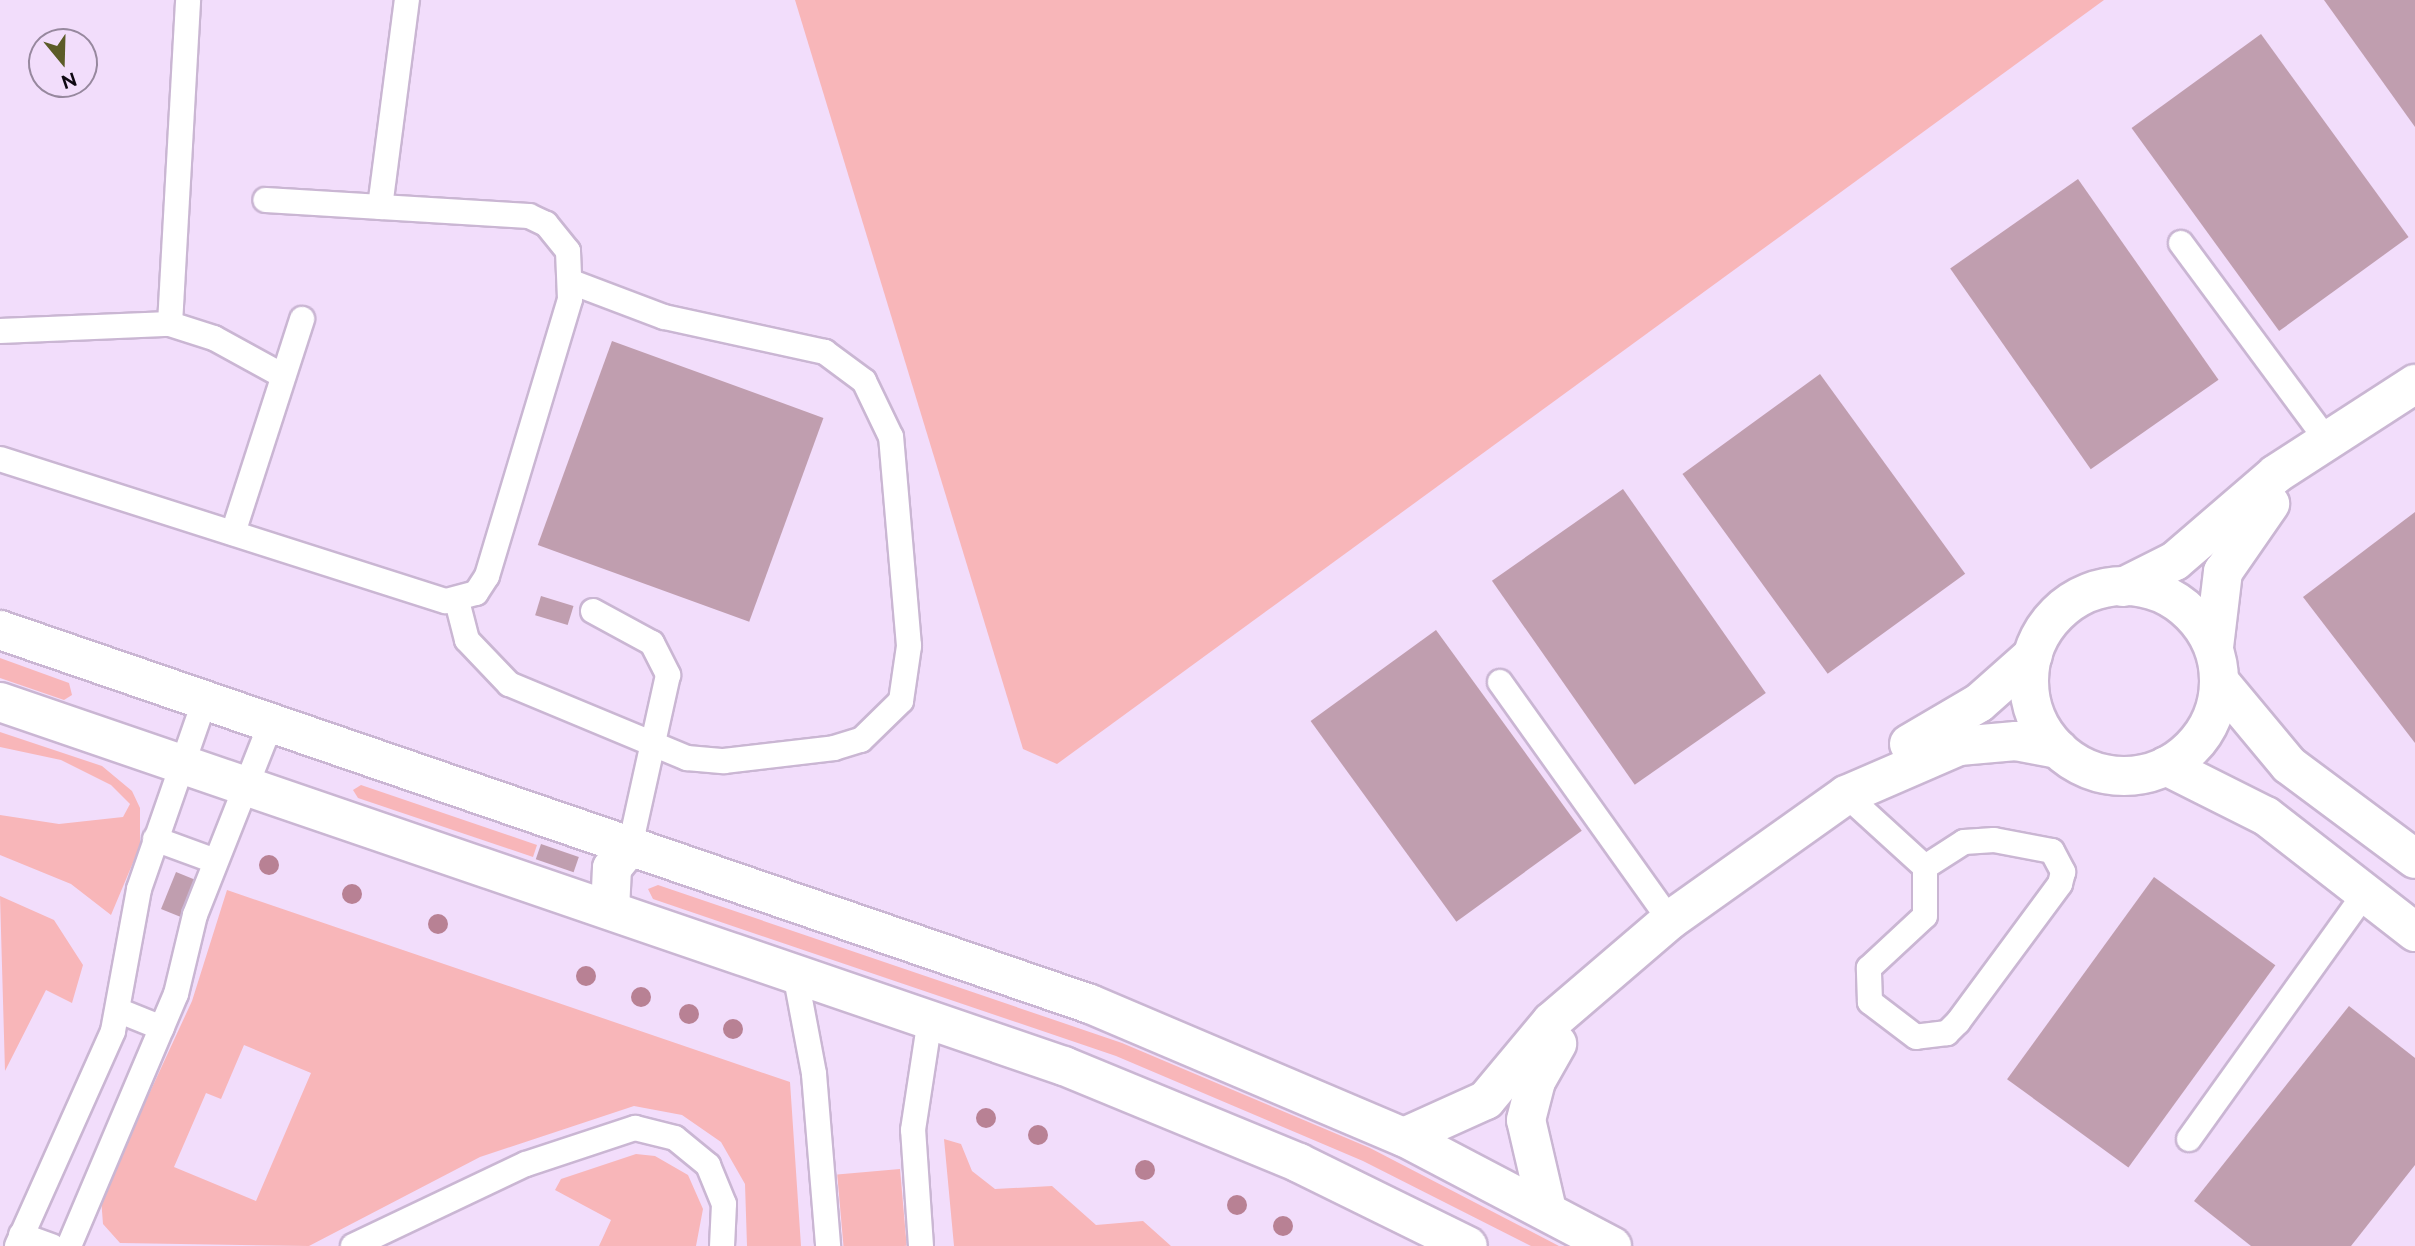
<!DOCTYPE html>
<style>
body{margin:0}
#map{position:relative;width:2415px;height:1246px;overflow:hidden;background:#f2ddfb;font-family:Raleway,sans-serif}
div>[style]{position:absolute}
.green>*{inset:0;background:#f8b6b9;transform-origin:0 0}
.building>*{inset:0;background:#c09eaf;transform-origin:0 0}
.roads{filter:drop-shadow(2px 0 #cab6d3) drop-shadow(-2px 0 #cab6d3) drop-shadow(0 2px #cab6d3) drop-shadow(0 -2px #cab6d3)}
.lane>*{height:24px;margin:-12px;padding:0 12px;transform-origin:12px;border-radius:12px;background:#fff}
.street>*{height:38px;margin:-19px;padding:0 19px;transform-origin:19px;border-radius:19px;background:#fff}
.street>.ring{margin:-19px;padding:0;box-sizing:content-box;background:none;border:38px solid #fff;border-radius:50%}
.secondary>*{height:38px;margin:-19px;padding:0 19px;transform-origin:19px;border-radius:19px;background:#fff}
.trees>*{width:20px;height:20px;margin:-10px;border-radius:50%;background:#b88194}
span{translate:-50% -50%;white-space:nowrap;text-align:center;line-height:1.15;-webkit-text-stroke:5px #f2ddfb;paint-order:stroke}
.north{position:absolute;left:28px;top:28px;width:70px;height:70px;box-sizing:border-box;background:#f2ddfb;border:2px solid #97889e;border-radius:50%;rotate:161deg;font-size:19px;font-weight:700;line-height:28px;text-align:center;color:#0f0812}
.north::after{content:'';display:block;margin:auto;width:24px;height:32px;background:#5c5b28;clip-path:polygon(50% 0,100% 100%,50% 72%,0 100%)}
</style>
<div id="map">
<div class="green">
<i style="clip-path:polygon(795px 0,2104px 0,1057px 764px,1023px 749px)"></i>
<i style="clip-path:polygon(0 658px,69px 683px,72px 695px,64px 700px,0 678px)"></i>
<i style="clip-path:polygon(0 732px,102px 766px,132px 791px,140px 808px,140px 846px,111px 915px,71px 884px,0 855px,0 815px,59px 824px,123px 817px,130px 804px,111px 785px,61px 760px,0 747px)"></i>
<i style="clip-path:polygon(361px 785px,537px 845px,533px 857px,358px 798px,353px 790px)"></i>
<i style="clip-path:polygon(658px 885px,1122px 1043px,1370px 1148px,1559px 1246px,1531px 1246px,1363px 1161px,1116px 1056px,653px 899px,648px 889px)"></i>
<i style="clip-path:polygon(evenodd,227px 890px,790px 1082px,801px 1246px,747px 1246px,745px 1184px,721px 1142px,682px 1115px,634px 1106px,480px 1157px,309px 1246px,120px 1243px,103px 1224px,101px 1198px,192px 1001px,227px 890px,244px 1045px,311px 1073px,256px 1201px,174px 1167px,206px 1093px,221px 1099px,244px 1045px)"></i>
<i style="clip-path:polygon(0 896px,54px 920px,83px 965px,72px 1003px,46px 990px,5px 1071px)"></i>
<i style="clip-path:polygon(944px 1139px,961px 1144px,972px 1171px,995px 1189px,1052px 1186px,1096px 1225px,1143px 1221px,1171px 1246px,954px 1246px)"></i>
<i style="clip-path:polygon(636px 1154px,655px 1156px,688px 1175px,703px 1209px,696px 1246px,599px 1246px,611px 1220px,555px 1190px,561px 1179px)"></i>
<i style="left:900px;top:1169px;width:77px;height:63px;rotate:85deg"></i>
</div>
<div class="building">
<i style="clip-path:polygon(2324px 0,2415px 0,2415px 127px)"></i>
<i style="left:2261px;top:34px;width:251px;height:160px;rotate:54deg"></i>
<i style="left:2078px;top:179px;width:245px;height:156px;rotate:55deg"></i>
<i style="left:612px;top:341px;width:225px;height:217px;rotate:20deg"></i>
<i style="left:1820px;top:374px;width:247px;height:170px;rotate:54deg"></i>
<i style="left:1623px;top:489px;width:249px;height:160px;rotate:55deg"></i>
<i style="clip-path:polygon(2415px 512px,2415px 743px,2303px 597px)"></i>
<i style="left:541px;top:596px;width:34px;height:20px;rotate:17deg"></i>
<i style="left:1436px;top:630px;width:248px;height:155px;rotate:54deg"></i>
<i style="left:541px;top:844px;width:40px;height:16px;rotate:19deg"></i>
<i style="left:176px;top:872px;width:24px;height:40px;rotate:22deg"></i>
<i style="left:2154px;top:877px;width:150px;height:250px;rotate:36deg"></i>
<i style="clip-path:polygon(2349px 1006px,2415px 1058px,2415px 1165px,2351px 1246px,2251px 1246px,2194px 1201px)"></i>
</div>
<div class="roads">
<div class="lane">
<i style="left:380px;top:207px;width:209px;rotate:-82.6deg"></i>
<i style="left:2181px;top:243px;width:250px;rotate:53.5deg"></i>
<i style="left:170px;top:324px;width:324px;rotate:-86.8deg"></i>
<i style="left:0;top:331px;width:170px;rotate:-2.4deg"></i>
<i style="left:170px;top:324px;width:46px;rotate:17.7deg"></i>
<i style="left:214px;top:338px;width:79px;rotate:28.8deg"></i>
<i style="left:0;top:459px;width:468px;rotate:17.7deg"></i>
<i style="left:446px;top:601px;width:31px;rotate:-15deg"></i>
<i style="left:476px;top:593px;width:20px;rotate:-57deg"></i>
<i style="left:487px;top:576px;width:289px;rotate:-73.3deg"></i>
<i style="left:570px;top:299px;width:48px;rotate:-92.4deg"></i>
<i style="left:568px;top:251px;width:35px;rotate:-129deg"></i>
<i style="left:546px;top:224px;width:19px;rotate:-155deg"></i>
<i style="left:529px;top:216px;width:264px;rotate:-176.5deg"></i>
<i style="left:233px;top:533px;width:225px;rotate:-72.1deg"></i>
<i style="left:457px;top:601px;width:40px;rotate:75.6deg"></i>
<i style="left:467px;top:640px;width:61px;rotate:46.3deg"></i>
<i style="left:509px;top:684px;width:193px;rotate:22.6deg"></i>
<i style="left:687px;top:758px;width:37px;rotate:5deg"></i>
<i style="left:724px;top:761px;width:111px;rotate:-6.7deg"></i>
<i style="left:834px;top:748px;width:28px;rotate:-17deg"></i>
<i style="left:861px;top:740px;width:56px;rotate:-44.3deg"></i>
<i style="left:901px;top:701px;width:56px;rotate:-81.7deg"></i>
<i style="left:909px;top:646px;width:210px;rotate:-94.9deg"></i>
<i style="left:891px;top:437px;width:62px;rotate:-115.7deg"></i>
<i style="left:864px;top:381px;width:49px;rotate:-143.4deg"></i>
<i style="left:825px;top:352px;width:165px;rotate:-167.7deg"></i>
<i style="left:664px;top:317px;width:96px;rotate:-159.3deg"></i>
<i style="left:593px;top:611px;width:67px;rotate:28.5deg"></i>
<i style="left:652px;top:643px;width:36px;rotate:63deg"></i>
<i style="left:668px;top:675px;width:175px;rotate:102.5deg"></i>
<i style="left:1500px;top:682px;width:292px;rotate:54.5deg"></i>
<i style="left:1846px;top:795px;width:107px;rotate:42.3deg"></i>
<i style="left:155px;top:839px;width:64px;rotate:20.1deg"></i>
<i style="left:1994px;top:840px;width:59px;rotate:10.7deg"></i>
<i style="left:2052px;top:851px;width:24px;rotate:62deg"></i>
<i style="left:2063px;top:872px;width:12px;rotate:104deg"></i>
<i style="left:2060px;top:884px;width:172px;rotate:126.5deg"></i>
<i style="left:1958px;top:1022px;width:16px;rotate:135deg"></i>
<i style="left:1947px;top:1033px;width:31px;rotate:173deg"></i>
<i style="left:1916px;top:1037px;width:58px;rotate:-142.7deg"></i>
<i style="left:1870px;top:1002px;width:34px;rotate:-92deg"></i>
<i style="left:1869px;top:968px;width:76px;rotate:-42.9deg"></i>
<i style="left:1925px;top:916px;width:49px;rotate:-90deg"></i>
<i style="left:1925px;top:867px;width:46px;rotate:-32.7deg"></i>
<i style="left:1964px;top:842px;width:30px;rotate:-4deg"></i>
<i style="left:795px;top:973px;width:103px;rotate:79.3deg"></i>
<i style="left:814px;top:1074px;width:173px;rotate:85.3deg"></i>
<i style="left:120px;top:1011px;width:45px;rotate:22deg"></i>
<i style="left:2189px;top:1139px;width:302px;rotate:-54.4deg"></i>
<i style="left:21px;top:1235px;width:33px;rotate:20deg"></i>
<i style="left:17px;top:1246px;width:235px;rotate:-65.9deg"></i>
<i style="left:113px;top:1031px;width:144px;rotate:-79.6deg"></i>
<i style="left:139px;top:889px;width:200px;rotate:-70.8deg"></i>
<i style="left:69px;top:1246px;width:274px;rotate:-67deg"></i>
<i style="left:176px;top:994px;width:81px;rotate:-76.5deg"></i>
<i style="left:195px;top:915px;width:206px;rotate:-68.4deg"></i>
<i style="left:353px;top:1246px;width:191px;rotate:-25.4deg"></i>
<i style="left:526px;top:1164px;width:115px;rotate:-18.3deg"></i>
<i style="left:635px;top:1128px;width:41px;rotate:14deg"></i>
<i style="left:675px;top:1138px;width:43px;rotate:39.3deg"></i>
<i style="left:708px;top:1165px;width:42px;rotate:67.7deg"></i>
<i style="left:724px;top:1204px;width:42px;rotate:92.7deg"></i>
<i style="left:921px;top:1246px;width:116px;rotate:-93.9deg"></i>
<i style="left:913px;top:1130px;width:112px;rotate:-81.3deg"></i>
</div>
<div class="street">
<i class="ring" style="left:2029px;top:586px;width:152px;height:152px"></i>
<i style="left:2123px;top:587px;width:58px;rotate:-26.6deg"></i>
<i style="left:2175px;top:561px;width:133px;rotate:-40.7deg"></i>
<i style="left:2276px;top:474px;width:166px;rotate:-32.9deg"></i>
<i style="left:2214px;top:647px;width:76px;rotate:-83.2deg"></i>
<i style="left:2223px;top:572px;width:83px;rotate:-55.3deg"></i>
<i style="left:2219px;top:681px;width:109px;rotate:50.2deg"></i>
<i style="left:2289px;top:765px;width:157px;rotate:36.7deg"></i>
<i style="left:1909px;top:744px;width:81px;rotate:-30.4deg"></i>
<i style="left:1979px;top:703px;width:72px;rotate:-41.6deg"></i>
<i style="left:2166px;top:766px;width:112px;rotate:26.6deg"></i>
<i style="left:2266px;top:816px;width:189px;rotate:37.9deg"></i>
<i style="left:1404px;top:1137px;width:90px;rotate:-24.3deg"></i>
<i style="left:1486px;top:1100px;width:102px;rotate:-50.2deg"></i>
<i style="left:1551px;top:1022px;width:157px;rotate:-40.6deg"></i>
<i style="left:1670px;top:920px;width:216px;rotate:-35.4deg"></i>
<i style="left:1846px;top:795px;width:123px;rotate:-23.4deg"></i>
<i style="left:1959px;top:746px;width:57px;rotate:-5deg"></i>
<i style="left:2016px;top:741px;width:43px;rotate:10.8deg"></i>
<i style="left:1547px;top:1210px;width:92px;rotate:-103.1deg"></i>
<i style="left:1526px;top:1120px;width:40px;rotate:-75.6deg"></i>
<i style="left:1536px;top:1081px;width:43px;rotate:-60.4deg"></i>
</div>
<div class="secondary">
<i style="left:0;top:630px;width:1152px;rotate:18.94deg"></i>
<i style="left:1090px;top:1004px;width:341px;rotate:23deg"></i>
<i style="left:1404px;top:1137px;width:235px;rotate:27.7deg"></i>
<i style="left:0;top:702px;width:1125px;rotate:18.89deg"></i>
<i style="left:1064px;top:1066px;width:254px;rotate:22.4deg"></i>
<i style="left:1299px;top:1163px;width:188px;rotate:26.2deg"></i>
<i style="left:610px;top:910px;width:42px;rotate:-87.3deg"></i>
<i style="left:612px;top:868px;width:28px;rotate:-51deg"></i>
</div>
</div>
<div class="trees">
<i style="left:269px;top:865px"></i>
<i style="left:352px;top:894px"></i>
<i style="left:438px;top:924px"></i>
<i style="left:586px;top:976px"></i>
<i style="left:641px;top:997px"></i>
<i style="left:689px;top:1014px"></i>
<i style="left:733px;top:1029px"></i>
<i style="left:986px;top:1118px"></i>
<i style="left:1038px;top:1135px"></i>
<i style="left:1145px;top:1170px"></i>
<i style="left:1237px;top:1205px"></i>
<i style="left:1283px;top:1226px"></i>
</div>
<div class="north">N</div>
</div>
